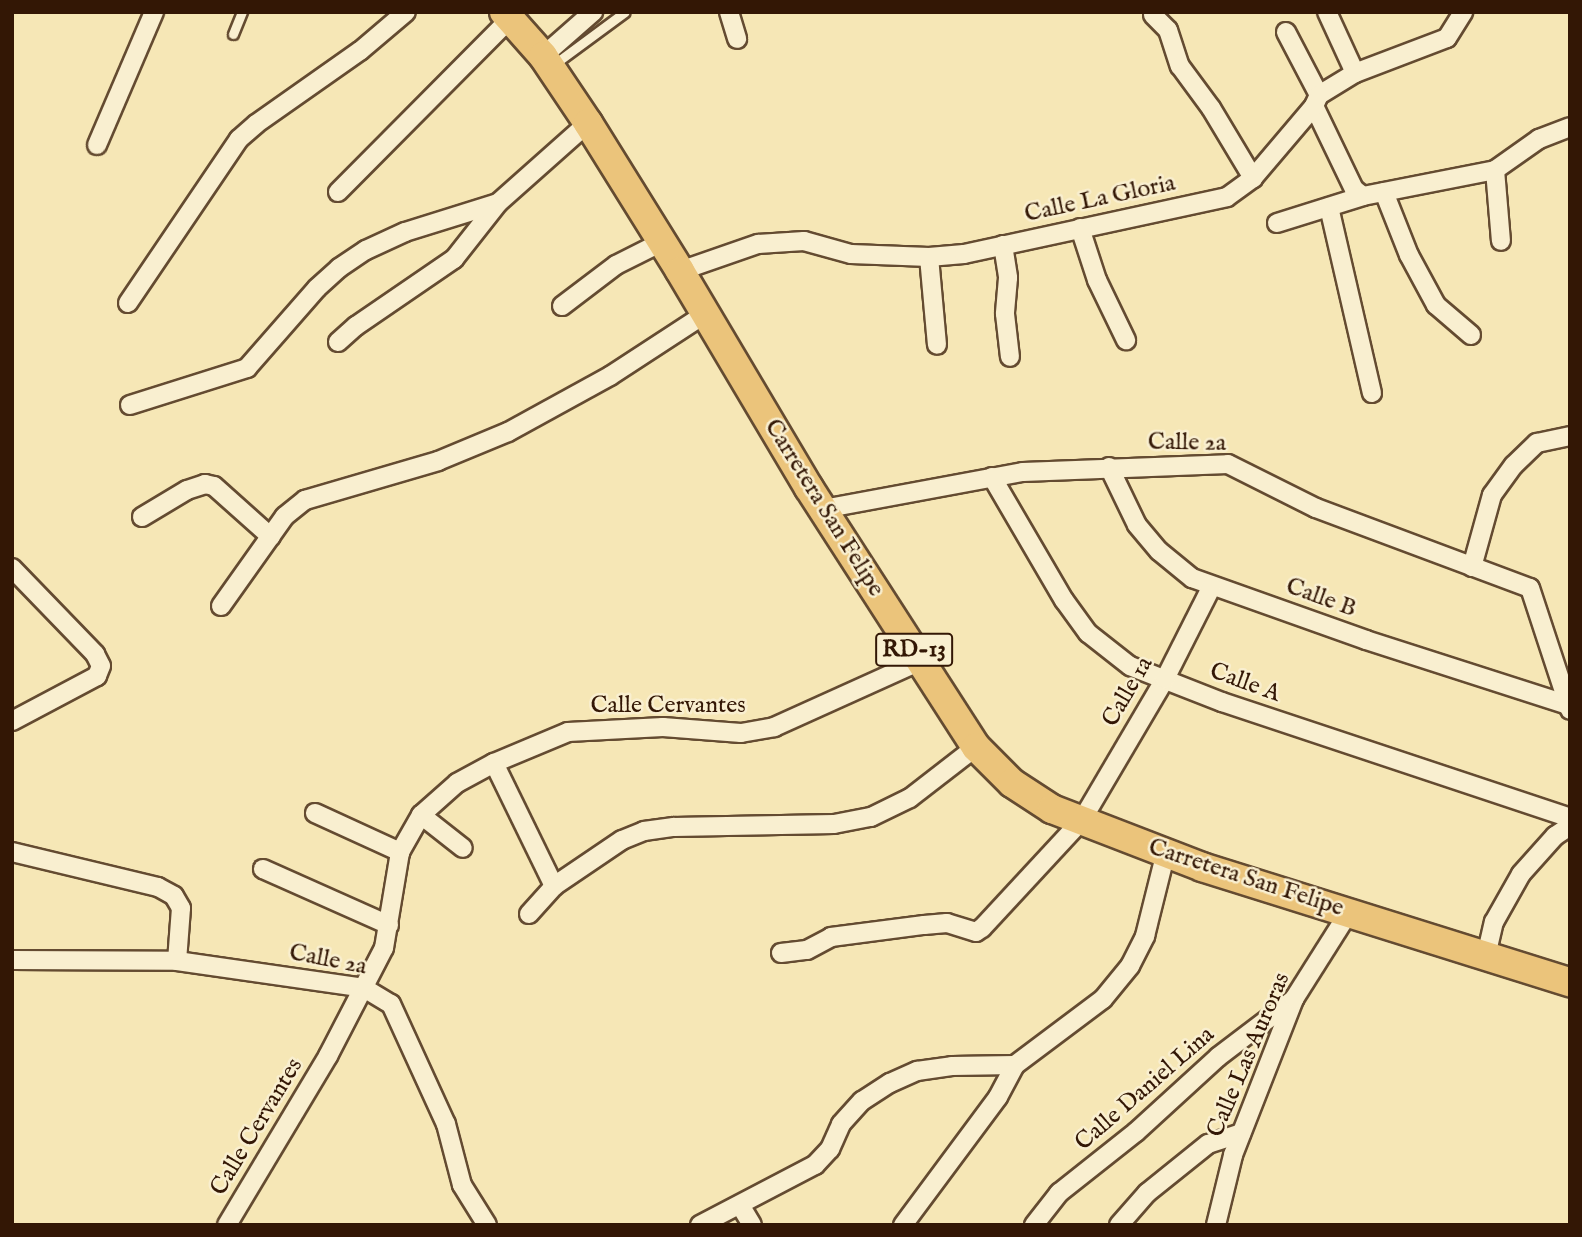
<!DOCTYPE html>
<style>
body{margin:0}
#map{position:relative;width:1582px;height:1237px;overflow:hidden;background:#f6e7b6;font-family:"IM FELL English",serif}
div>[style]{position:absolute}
.roads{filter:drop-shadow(2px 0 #644b31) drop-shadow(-2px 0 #644b31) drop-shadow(0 2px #644b31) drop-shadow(0 -2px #644b31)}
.lane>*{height:9px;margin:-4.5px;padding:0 4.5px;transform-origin:4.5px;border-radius:4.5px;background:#f9efd0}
.street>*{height:18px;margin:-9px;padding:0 9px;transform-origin:9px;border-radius:9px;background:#f9efd0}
.primary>*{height:28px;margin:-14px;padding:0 14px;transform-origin:14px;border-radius:14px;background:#ebc47b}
span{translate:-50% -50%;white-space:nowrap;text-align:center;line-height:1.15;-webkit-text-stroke:5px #f9efd0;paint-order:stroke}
.shield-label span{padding:2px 5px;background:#f9efd0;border:2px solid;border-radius:5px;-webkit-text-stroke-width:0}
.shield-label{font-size:23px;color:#331705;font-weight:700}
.street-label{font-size:24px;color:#331705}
.frame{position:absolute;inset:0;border:14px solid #331705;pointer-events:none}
</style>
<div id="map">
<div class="roads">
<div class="lane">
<i style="left:233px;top:34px;width:24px;rotate:-68deg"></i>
<i style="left:553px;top:65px;width:89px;rotate:-36.4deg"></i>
</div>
<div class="street">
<i style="left:729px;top:12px;width:28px;rotate:73deg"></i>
<i style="left:1327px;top:12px;width:67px;rotate:65.3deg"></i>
<i style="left:1153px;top:15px;width:21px;rotate:45deg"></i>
<i style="left:1168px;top:30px;width:38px;rotate:72deg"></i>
<i style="left:1180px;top:66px;width:52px;rotate:53.6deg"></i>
<i style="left:1211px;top:108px;width:82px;rotate:59deg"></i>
<i style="left:1286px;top:32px;width:71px;rotate:62.4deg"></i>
<i style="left:543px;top:56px;width:67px;rotate:-41.3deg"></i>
<i style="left:1314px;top:106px;width:92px;rotate:64.3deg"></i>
<i style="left:1354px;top:189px;width:11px;rotate:38deg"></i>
<i style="left:1363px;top:196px;width:135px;rotate:-11.1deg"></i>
<i style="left:1495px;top:170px;width:54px;rotate:-35.2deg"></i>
<i style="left:1539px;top:139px;width:33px;rotate:-21deg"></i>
<i style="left:97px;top:145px;width:145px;rotate:-66.8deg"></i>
<i style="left:1495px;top:170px;width:71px;rotate:85.2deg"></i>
<i style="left:338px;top:192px;width:247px;rotate:-45.2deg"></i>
<i style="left:1384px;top:192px;width:68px;rotate:68.4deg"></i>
<i style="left:1409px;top:255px;width:57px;rotate:61.6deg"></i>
<i style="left:1436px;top:305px;width:46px;rotate:40.6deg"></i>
<i style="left:1329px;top:207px;width:191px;rotate:77deg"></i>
<i style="left:1277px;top:223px;width:90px;rotate:-17.4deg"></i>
<i style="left:1080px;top:228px;width:55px;rotate:71.9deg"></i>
<i style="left:1097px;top:280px;width:67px;rotate:64.2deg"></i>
<i style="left:1003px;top:245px;width:33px;rotate:81deg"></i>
<i style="left:1008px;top:278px;width:36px;rotate:95deg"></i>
<i style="left:1005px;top:314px;width:43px;rotate:83.4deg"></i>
<i style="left:929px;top:257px;width:88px;rotate:84.8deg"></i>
<i style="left:680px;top:271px;width:83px;rotate:-19.1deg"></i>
<i style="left:758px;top:244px;width:46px;rotate:-3.7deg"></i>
<i style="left:804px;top:241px;width:49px;rotate:15.5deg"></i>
<i style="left:851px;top:254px;width:78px;rotate:2.2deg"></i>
<i style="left:929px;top:257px;width:35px;rotate:-5deg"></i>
<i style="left:964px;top:254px;width:269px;rotate:-12.2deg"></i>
<i style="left:1227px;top:197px;width:32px;rotate:-36deg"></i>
<i style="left:1253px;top:178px;width:94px;rotate:-49.7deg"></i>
<i style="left:1314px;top:106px;width:12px;rotate:-66deg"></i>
<i style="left:1319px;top:95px;width:42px;rotate:-31.4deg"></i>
<i style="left:1355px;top:73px;width:98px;rotate:-20.8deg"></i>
<i style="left:1447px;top:38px;width:31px;rotate:-58deg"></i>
<i style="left:128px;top:303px;width:198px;rotate:-55.9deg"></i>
<i style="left:239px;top:139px;width:23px;rotate:-41deg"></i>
<i style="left:256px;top:124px;width:127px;rotate:-35.1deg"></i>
<i style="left:360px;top:51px;width:60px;rotate:-40.3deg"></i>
<i style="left:562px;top:306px;width:68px;rotate:-37.2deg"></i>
<i style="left:616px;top:265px;width:51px;rotate:-26.6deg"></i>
<i style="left:338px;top:342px;width:24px;rotate:-42deg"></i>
<i style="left:356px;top:326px;width:119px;rotate:-34.4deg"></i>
<i style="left:454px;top:259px;width:71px;rotate:-51.8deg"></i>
<i style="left:130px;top:405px;width:123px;rotate:-17.5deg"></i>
<i style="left:247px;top:368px;width:106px;rotate:-48.8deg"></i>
<i style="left:317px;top:288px;width:30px;rotate:-42deg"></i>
<i style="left:339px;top:268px;width:32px;rotate:-34deg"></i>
<i style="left:366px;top:250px;width:43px;rotate:-24.8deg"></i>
<i style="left:405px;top:232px;width:97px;rotate:-17.3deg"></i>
<i style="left:498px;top:203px;width:120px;rotate:-41.6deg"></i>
<i style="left:1109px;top:467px;width:64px;rotate:64.2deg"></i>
<i style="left:1137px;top:525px;width:34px;rotate:50deg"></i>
<i style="left:1159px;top:551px;width:43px;rotate:39.3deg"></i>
<i style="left:1192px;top:578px;width:185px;rotate:19.6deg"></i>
<i style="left:1366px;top:640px;width:212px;rotate:17.8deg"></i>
<i style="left:992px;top:477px;width:143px;rotate:59.7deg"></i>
<i style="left:1064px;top:600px;width:41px;rotate:54deg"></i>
<i style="left:1088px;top:633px;width:53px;rotate:38.2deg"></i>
<i style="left:1130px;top:666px;width:99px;rotate:21.4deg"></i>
<i style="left:1222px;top:702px;width:367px;rotate:18.4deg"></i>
<i style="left:823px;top:509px;width:203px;rotate:-10.5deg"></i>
<i style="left:1023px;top:472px;width:205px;rotate:-2.2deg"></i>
<i style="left:1228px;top:464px;width:98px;rotate:26.6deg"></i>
<i style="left:1316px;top:508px;width:228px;rotate:20.5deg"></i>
<i style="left:1530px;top:588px;width:128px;rotate:71.8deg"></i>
<i style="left:142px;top:517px;width:52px;rotate:-31deg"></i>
<i style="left:187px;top:490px;width:19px;rotate:-18deg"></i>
<i style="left:205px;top:484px;width:9px;rotate:13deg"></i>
<i style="left:214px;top:486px;width:76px;rotate:41.8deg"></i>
<i style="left:1472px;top:567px;width:75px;rotate:-74.5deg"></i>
<i style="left:1492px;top:495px;width:37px;rotate:-54deg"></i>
<i style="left:1514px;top:465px;width:32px;rotate:-44deg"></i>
<i style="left:1537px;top:443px;width:34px;rotate:-12deg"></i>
<i style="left:12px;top:568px;width:120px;rotate:46deg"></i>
<i style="left:95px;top:654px;width:13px;rotate:63deg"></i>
<i style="left:101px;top:666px;width:11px;rotate:112deg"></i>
<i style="left:97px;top:676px;width:96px;rotate:152.1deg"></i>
<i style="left:221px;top:606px;width:110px;rotate:-54.6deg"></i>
<i style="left:285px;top:516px;width:26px;rotate:-39deg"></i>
<i style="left:305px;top:500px;width:139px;rotate:-16.3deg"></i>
<i style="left:438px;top:461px;width:76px;rotate:-22.5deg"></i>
<i style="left:508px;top:432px;width:116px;rotate:-28.8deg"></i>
<i style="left:610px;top:376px;width:113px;rotate:-33.1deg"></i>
<i style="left:494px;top:763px;width:137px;rotate:64deg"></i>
<i style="left:315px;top:813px;width:94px;rotate:24.6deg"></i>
<i style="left:421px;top:815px;width:53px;rotate:38.2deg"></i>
<i style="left:12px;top:852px;width:150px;rotate:13.5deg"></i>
<i style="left:158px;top:887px;width:18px;rotate:29deg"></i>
<i style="left:174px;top:896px;width:14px;rotate:60deg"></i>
<i style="left:181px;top:908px;width:53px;rotate:94.3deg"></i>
<i style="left:263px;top:869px;width:138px;rotate:24deg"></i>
<i style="left:529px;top:914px;width:38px;rotate:-48deg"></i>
<i style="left:554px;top:886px;width:82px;rotate:-34.1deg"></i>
<i style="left:622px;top:840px;width:24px;rotate:-22deg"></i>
<i style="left:644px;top:831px;width:30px;rotate:-8deg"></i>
<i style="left:674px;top:827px;width:160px;rotate:-1.1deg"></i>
<i style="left:834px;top:824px;width:38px;rotate:-11deg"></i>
<i style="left:871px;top:817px;width:43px;rotate:-26deg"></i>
<i style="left:910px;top:798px;width:83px;rotate:-37.7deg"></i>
<i style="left:781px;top:953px;width:26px;rotate:-7deg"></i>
<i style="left:807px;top:950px;width:27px;rotate:-28deg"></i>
<i style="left:831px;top:937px;width:94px;rotate:-7.4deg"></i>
<i style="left:924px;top:925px;width:23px;rotate:-5deg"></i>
<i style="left:947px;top:923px;width:30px;rotate:17deg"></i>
<i style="left:976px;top:932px;width:7px;rotate:-34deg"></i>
<i style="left:982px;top:928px;width:147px;rotate:-47.2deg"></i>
<i style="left:1082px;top:820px;width:164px;rotate:-59.5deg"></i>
<i style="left:1165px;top:679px;width:104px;rotate:-63.2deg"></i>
<i style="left:1486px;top:956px;width:35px;rotate:-77deg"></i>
<i style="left:1494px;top:922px;width:55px;rotate:-60.6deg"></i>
<i style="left:1521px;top:874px;width:51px;rotate:-48.2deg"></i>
<i style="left:1555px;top:836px;width:18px;rotate:-34deg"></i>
<i style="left:12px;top:960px;width:165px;rotate:0.3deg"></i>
<i style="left:177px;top:961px;width:189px;rotate:8.2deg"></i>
<i style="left:364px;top:988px;width:31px;rotate:31deg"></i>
<i style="left:391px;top:1004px;width:132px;rotate:65.4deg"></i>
<i style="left:446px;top:1124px;width:63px;rotate:75.3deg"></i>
<i style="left:462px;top:1185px;width:47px;rotate:58deg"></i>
<i style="left:740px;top:1205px;width:23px;rotate:59deg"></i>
<i style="left:227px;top:1225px;width:197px;rotate:-59.1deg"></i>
<i style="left:328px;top:1056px;width:122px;rotate:-62.6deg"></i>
<i style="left:384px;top:948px;width:97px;rotate:-80.5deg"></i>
<i style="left:400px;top:852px;width:43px;rotate:-60.4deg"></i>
<i style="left:421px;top:815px;width:48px;rotate:-41.6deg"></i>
<i style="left:457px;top:783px;width:42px;rotate:-28.4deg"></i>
<i style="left:494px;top:763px;width:80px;rotate:-22.7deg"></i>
<i style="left:568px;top:732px;width:95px;rotate:-3deg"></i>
<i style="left:663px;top:727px;width:78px;rotate:4.4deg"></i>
<i style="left:741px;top:733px;width:34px;rotate:-10deg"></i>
<i style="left:774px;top:727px;width:160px;rotate:-24.3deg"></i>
<i style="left:700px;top:1225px;width:130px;rotate:-27.6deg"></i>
<i style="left:815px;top:1165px;width:22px;rotate:-47deg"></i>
<i style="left:830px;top:1149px;width:27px;rotate:-66deg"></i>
<i style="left:841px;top:1124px;width:31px;rotate:-48deg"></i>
<i style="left:862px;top:1101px;width:33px;rotate:-33deg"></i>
<i style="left:890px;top:1083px;width:30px;rotate:-24deg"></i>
<i style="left:917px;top:1071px;width:35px;rotate:-8deg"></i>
<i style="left:952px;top:1066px;width:63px;rotate:-0.9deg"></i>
<i style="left:903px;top:1225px;width:159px;rotate:-53.4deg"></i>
<i style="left:998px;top:1097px;width:36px;rotate:-62deg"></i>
<i style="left:1015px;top:1065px;width:110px;rotate:-36.9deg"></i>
<i style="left:1103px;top:999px;width:43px;rotate:-50.7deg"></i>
<i style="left:1130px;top:966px;width:34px;rotate:-63deg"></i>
<i style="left:1145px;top:936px;width:87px;rotate:-76deg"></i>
<i style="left:1034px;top:1225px;width:41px;rotate:-52deg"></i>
<i style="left:1059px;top:1193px;width:98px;rotate:-38.4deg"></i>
<i style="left:1136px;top:1132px;width:111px;rotate:-42.4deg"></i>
<i style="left:1218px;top:1057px;width:96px;rotate:-37.3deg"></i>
<i style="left:1119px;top:1225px;width:43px;rotate:-48.8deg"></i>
<i style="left:1147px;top:1193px;width:78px;rotate:-38.8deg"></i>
<i style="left:1208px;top:1144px;width:35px;rotate:-18deg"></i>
<i style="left:1216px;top:1225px;width:72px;rotate:-76.3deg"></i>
<i style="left:1233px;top:1155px;width:168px;rotate:-68.6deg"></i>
<i style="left:1294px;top:999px;width:103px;rotate:-57.7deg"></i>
</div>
<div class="primary">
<i style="left:504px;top:12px;width:59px;rotate:48.4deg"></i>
<i style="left:543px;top:56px;width:81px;rotate:56.1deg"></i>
<i style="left:588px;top:123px;width:174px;rotate:58.1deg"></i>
<i style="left:680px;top:271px;width:252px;rotate:59.3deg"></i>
<i style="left:809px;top:488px;width:308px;rotate:57.2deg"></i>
<i style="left:976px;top:747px;width:51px;rotate:45deg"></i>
<i style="left:1012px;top:783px;width:48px;rotate:33deg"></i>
<i style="left:1052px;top:809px;width:161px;rotate:21.1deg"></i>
<i style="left:1202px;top:867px;width:386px;rotate:17.4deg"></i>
</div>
</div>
<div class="shield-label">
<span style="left:914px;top:650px">RD-13</span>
</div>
<div class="street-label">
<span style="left:1100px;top:199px;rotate:-12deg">Calle La Gloria</span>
<span style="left:1187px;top:443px;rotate:1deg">Calle 2a</span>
<span style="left:824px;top:508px;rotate:58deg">Carretera San Felipe</span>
<span style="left:1321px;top:598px;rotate:20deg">Calle B</span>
<span style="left:1245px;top:683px;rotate:20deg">Calle A</span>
<span style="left:1128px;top:692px;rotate:-60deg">Calle 1a</span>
<span style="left:668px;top:706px">Calle Cervantes</span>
<span style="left:1246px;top:878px;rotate:18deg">Carretera San Felipe</span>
<span style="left:328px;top:960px;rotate:11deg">Calle 2a</span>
<span style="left:1249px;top:1055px;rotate:-67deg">Calle Las Auroras</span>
<span style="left:1145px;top:1089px;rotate:-41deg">Calle Daniel Lina</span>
<span style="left:257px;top:1127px;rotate:-59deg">Calle Cervantes</span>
</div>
<div class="frame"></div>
</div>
